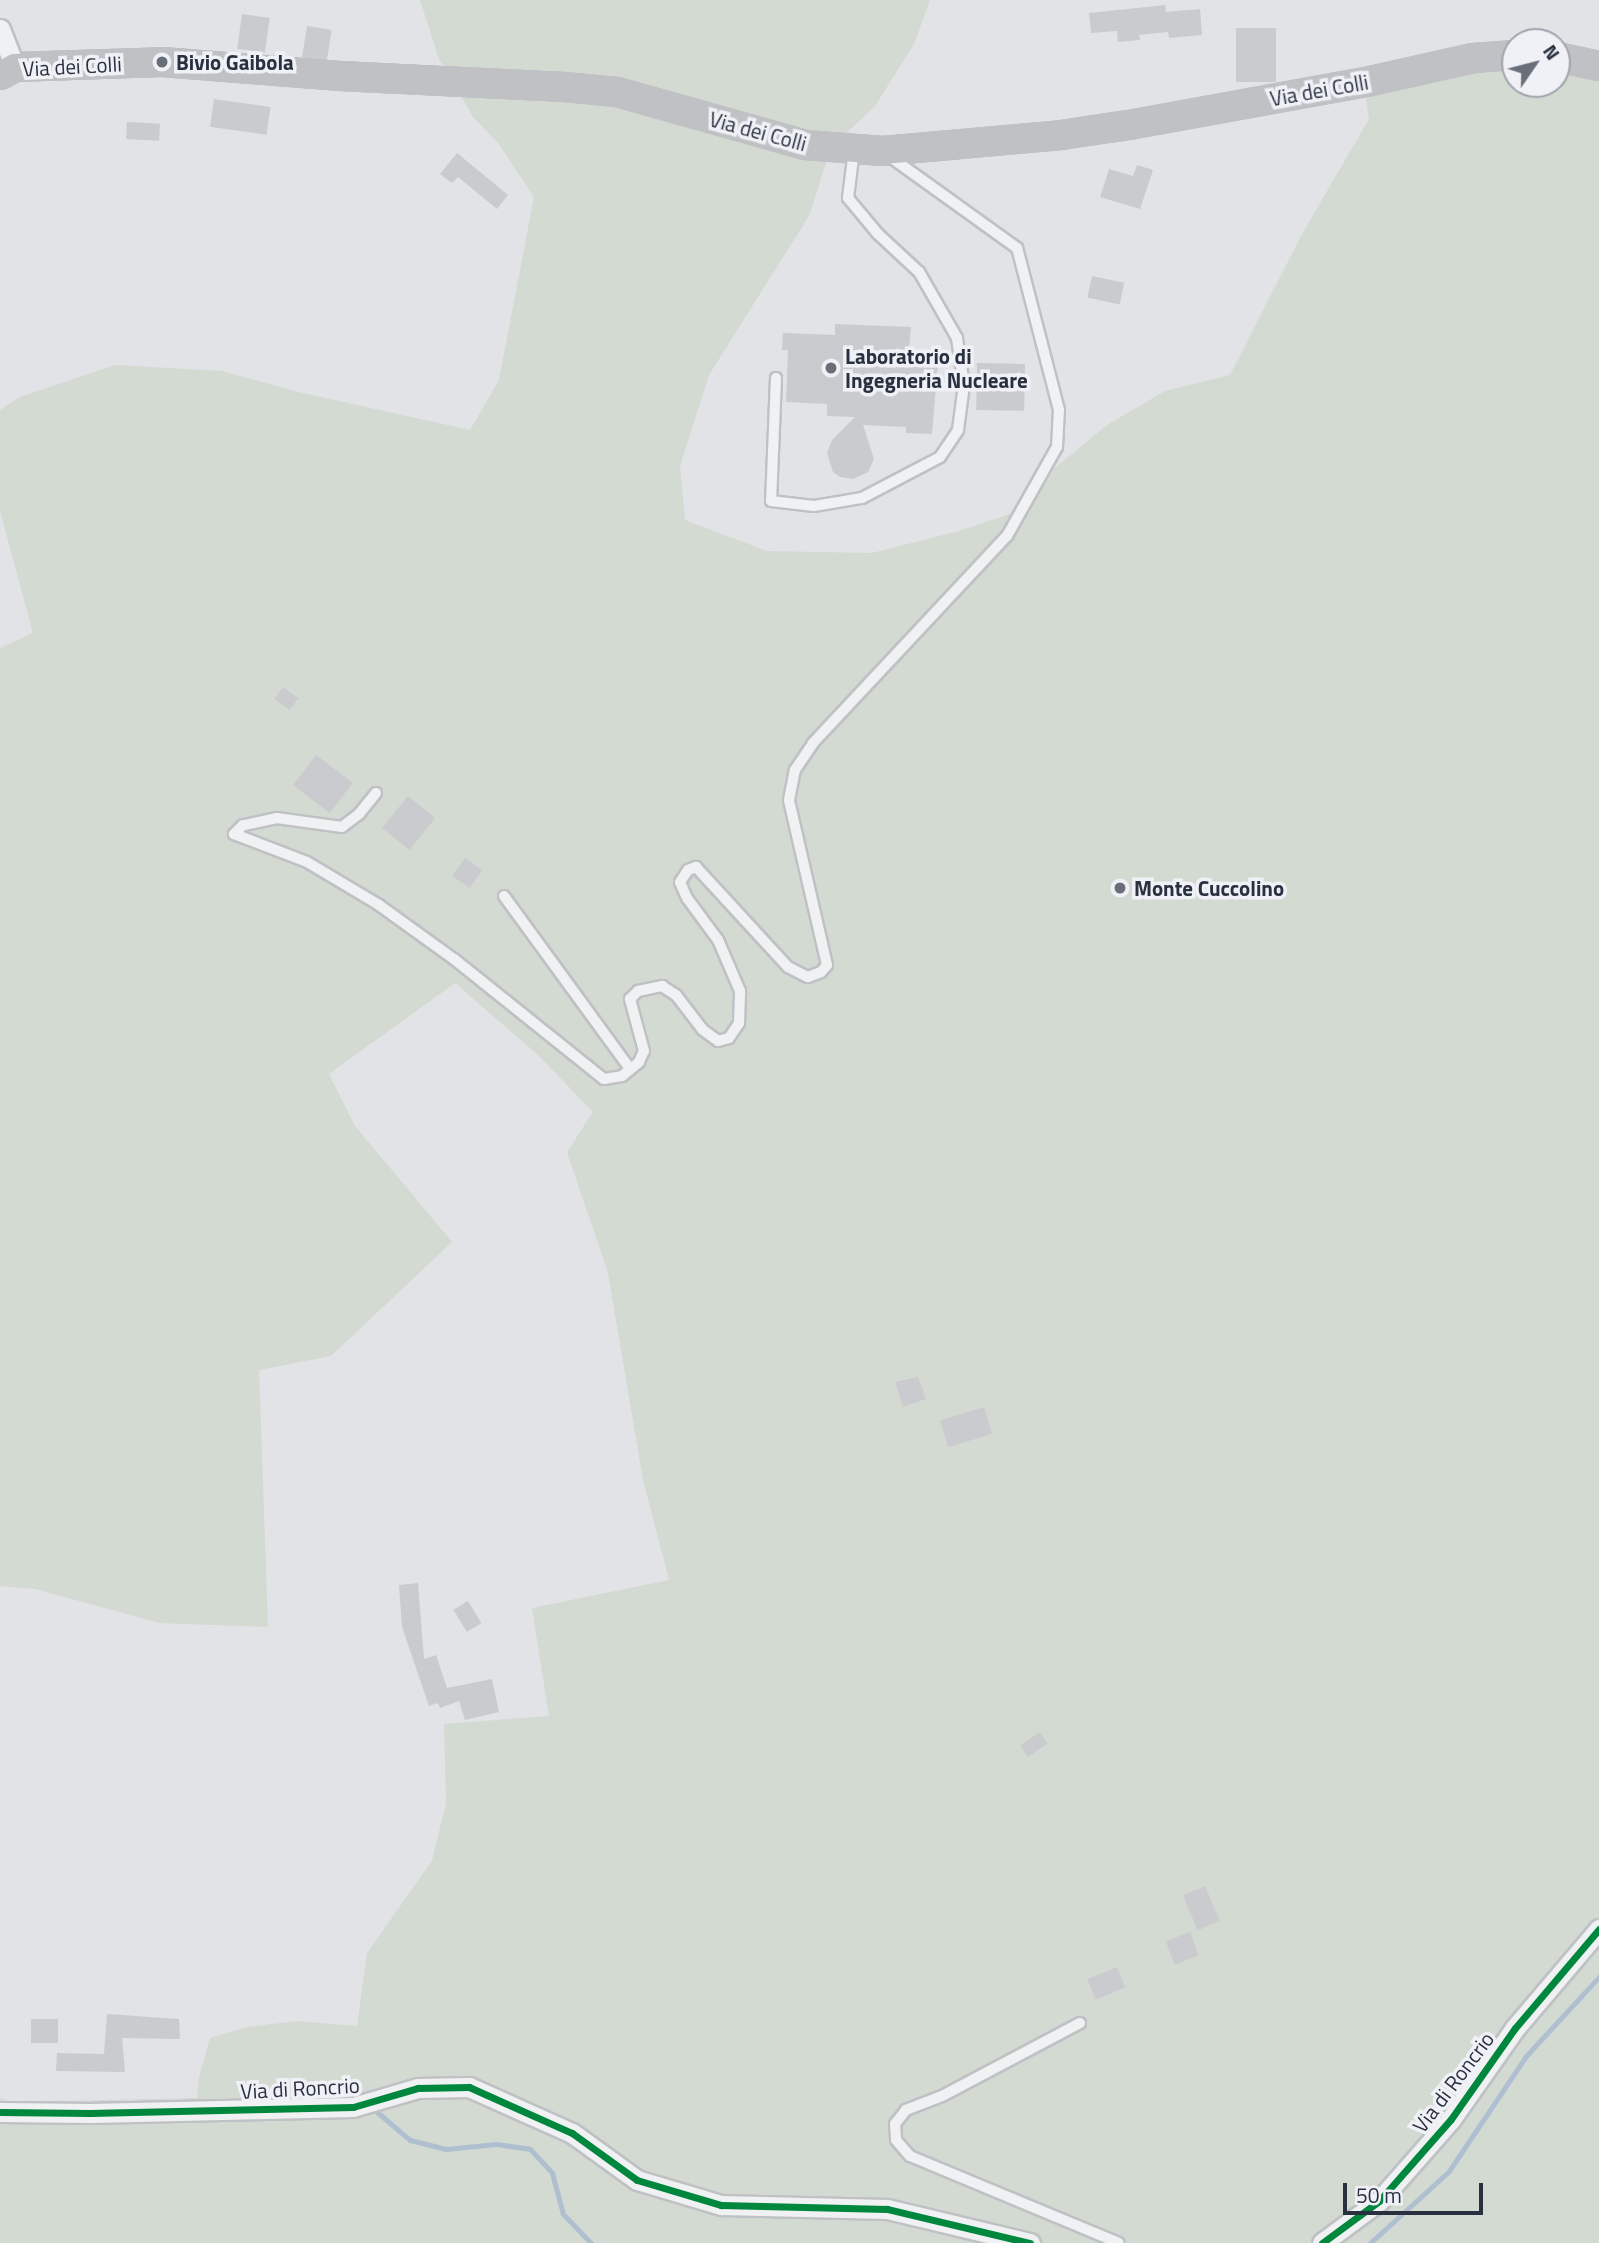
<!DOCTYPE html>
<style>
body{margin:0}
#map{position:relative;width:1599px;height:2243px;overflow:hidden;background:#e1e3e6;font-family:"Titillium Web",sans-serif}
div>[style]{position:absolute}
.green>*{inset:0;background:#d2dad2}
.stream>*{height:5px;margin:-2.5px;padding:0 2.5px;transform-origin:2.5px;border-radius:2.5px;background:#b0bfd0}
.building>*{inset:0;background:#cacbce;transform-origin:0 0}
.roads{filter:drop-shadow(2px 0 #bfc1c4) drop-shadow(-2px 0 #bfc1c4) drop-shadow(0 2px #bfc1c4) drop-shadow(0 -2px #bfc1c4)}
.lane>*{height:10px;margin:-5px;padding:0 5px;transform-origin:5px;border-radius:5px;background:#f0f1f3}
.street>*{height:19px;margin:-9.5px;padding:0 9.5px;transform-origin:9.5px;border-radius:9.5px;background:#f0f1f3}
.secondary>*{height:26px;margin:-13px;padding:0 13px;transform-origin:13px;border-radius:13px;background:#bfc1c5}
.cycleway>*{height:7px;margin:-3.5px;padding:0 3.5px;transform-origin:3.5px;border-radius:3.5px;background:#00873e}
.dots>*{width:19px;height:19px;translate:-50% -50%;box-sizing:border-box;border:4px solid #eff1f6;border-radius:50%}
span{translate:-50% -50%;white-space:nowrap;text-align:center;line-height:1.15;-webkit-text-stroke:7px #eff1f6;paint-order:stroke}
.poi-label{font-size:21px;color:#29303f;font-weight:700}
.left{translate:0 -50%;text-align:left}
.street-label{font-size:21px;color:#29303f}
.north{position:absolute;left:1501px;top:28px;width:70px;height:70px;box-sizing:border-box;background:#eff1f6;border:2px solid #a0a4ad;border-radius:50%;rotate:55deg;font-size:19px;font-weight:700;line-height:28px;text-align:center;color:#29303f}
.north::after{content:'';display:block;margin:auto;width:24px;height:32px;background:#696f79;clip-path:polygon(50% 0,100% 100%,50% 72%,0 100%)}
.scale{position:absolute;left:1343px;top:2183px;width:140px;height:32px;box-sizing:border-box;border:4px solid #29303f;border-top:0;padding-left:9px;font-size:21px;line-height:24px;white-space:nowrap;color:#29303f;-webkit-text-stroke:5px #eff1f6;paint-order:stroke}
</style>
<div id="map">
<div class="green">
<i style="clip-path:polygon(420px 0,930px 0,914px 44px,875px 106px,831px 148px,809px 216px,709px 375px,680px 466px,685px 520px,767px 551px,872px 553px,959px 531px,1031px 507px,1055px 468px,1107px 425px,1165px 391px,1230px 375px,1302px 234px,1369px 119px,1364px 86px,1515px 62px,1515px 84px,1557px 84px,1557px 60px,1599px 68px,1599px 2243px,0 2243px,0 2098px,12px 2102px,197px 2098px,199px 2077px,210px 2038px,247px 2027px,297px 2021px,357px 2026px,367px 1953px,432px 1861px,446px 1803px,444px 1724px,549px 1716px,532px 1608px,669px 1580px,643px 1480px,608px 1273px,567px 1152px,593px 1112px,537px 1054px,455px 983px,329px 1074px,355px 1126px,452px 1242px,331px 1356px,259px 1370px,268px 1627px,160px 1623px,35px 1589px,0 1586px,0 648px,33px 633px,0 511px,0 410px,20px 397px,115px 365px,222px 371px,298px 392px,470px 430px,499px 380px,534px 197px,499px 144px,473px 117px,439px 59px)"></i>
</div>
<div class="stream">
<i style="left:377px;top:2112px;width:43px;rotate:40.3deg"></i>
<i style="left:410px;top:2140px;width:37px;rotate:14deg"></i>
<i style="left:446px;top:2149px;width:50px;rotate:-5.7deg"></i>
<i style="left:496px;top:2144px;width:34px;rotate:8deg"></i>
<i style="left:530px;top:2149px;width:33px;rotate:47deg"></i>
<i style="left:552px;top:2173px;width:42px;rotate:75deg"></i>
<i style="left:563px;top:2214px;width:40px;rotate:46deg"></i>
<i style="left:1370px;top:2243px;width:107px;rotate:-42.3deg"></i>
<i style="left:1449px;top:2171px;width:138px;rotate:-56.2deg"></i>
<i style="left:1526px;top:2056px;width:108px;rotate:-47.3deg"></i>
</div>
<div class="building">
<i style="clip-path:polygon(1165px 5px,1166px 12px,1200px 9px,1202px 35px,1169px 38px,1168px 32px,1139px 35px,1140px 40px,1118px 42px,1117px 31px,1091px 33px,1089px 13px)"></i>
<i style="left:242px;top:14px;width:28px;height:35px;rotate:8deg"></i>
<i style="left:307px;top:26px;width:25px;height:32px;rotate:9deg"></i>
<i style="left:1236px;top:28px;width:40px;height:54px"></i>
<i style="left:214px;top:99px;width:57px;height:28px;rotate:8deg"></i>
<i style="left:127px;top:122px;width:33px;height:17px;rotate:3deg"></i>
<i style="clip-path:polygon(457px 153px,508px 195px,497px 209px,458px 177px,452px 183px,440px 174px)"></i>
<i style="clip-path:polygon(1137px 165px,1153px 170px,1140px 209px,1100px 197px,1109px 169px,1133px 176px)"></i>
<i style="left:1092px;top:276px;width:33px;height:22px;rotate:12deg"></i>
<i style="clip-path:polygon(835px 324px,911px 327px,909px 350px,939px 351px,932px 434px,906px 433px,906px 427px,863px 425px,874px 459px,868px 472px,853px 479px,840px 477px,833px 472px,827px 453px,832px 440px,855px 417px,827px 416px,827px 404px,786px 402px,788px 350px,782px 350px,783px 333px,835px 335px)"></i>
<i style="left:977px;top:363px;width:48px;height:47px;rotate:1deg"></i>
<i style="left:283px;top:687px;width:19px;height:15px;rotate:36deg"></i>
<i style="left:316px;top:755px;width:46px;height:38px;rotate:37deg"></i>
<i style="left:408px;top:796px;width:35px;height:41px;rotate:39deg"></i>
<i style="left:465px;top:858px;width:21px;height:22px;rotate:35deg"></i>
<i style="clip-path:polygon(918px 1377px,926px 1399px,903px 1407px,895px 1382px)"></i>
<i style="left:984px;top:1407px;width:28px;height:46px;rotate:73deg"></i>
<i style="clip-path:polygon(418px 1583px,424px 1659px,436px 1655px,447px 1688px,492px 1679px,499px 1712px,465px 1720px,459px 1701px,440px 1708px,438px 1703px,429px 1706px,402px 1627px,399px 1585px)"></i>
<i style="left:468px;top:1601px;width:26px;height:17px;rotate:59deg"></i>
<i style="left:1040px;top:1732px;width:14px;height:24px;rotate:56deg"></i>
<i style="left:1205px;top:1886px;width:38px;height:24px;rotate:67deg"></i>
<i style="left:1190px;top:1932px;width:25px;height:26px;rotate:69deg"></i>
<i style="left:1117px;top:1967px;width:22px;height:32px;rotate:68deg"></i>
<i style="clip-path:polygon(107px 2014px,179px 2019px,180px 2039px,122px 2038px,125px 2072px,56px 2071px,57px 2053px,104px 2054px)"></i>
<i style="left:31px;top:2019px;width:27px;height:24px"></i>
</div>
<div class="roads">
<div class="lane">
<i style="left:776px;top:378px;width:123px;rotate:92.3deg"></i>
<i style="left:771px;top:501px;width:43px;rotate:6.6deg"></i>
<i style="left:814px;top:506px;width:49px;rotate:-9.5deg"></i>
<i style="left:862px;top:498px;width:88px;rotate:-27.7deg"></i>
<i style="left:940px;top:457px;width:32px;rotate:-56deg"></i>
<i style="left:958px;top:430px;width:45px;rotate:-82.4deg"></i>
<i style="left:964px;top:385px;width:48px;rotate:-98.5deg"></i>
<i style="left:957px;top:338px;width:76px;rotate:-119.9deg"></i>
<i style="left:919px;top:272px;width:56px;rotate:-137.2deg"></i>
<i style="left:878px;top:234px;width:47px;rotate:-129.8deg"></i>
<i style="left:848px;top:198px;width:48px;rotate:-82.9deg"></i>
<i style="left:376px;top:793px;width:27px;rotate:129deg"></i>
<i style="left:359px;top:814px;width:21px;rotate:143deg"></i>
<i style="left:342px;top:827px;width:66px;rotate:-172.1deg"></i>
<i style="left:277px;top:818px;width:35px;rotate:168deg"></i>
<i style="left:243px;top:825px;width:13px;rotate:135deg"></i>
<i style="left:234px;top:834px;width:78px;rotate:21deg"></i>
<i style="left:307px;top:862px;width:84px;rotate:30.8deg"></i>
<i style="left:379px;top:905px;width:92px;rotate:35.8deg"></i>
<i style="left:454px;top:959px;width:192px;rotate:38.7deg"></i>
<i style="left:604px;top:1079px;width:18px;rotate:-9deg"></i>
<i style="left:622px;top:1076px;width:22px;rotate:-39deg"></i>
<i style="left:639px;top:1062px;width:12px;rotate:-66deg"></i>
<i style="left:644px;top:1051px;width:54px;rotate:-105.1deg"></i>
<i style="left:630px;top:999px;width:11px;rotate:-45deg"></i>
<i style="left:638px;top:991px;width:25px;rotate:-12deg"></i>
<i style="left:662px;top:986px;width:17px;rotate:33deg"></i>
<i style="left:676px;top:995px;width:44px;rotate:52.4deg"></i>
<i style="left:703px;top:1030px;width:19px;rotate:36deg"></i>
<i style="left:718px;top:1041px;width:11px;rotate:-15deg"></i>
<i style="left:729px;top:1038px;width:18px;rotate:-56deg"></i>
<i style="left:739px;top:1023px;width:32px;rotate:-88deg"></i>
<i style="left:740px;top:991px;width:56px;rotate:-113.3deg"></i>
<i style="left:718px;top:940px;width:52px;rotate:-126.4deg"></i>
<i style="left:687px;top:898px;width:17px;rotate:-114deg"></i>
<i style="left:680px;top:882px;width:14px;rotate:-56deg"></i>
<i style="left:688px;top:870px;width:9px;rotate:-21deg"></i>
<i style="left:696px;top:867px;width:136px;rotate:47.4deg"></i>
<i style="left:788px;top:967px;width:22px;rotate:27deg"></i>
<i style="left:808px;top:977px;width:14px;rotate:-21deg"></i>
<i style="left:821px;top:972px;width:9px;rotate:-49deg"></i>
<i style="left:827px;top:965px;width:169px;rotate:-103deg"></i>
<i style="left:789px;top:800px;width:31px;rotate:-79deg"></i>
<i style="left:795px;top:770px;width:32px;rotate:-56deg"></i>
<i style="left:813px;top:743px;width:284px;rotate:-46.9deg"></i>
<i style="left:1007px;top:536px;width:102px;rotate:-60.7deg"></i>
<i style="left:1057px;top:447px;width:37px;rotate:-87deg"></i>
<i style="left:1059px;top:410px;width:167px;rotate:-104.5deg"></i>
<i style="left:1017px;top:248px;width:158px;rotate:-144.3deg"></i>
<i style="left:504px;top:896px;width:214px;rotate:53.9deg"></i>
<i style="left:1080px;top:2023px;width:156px;rotate:152.1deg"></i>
<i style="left:942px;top:2096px;width:39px;rotate:159deg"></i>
<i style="left:906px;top:2110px;width:18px;rotate:128deg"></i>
<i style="left:895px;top:2124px;width:16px;rotate:86deg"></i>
<i style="left:896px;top:2140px;width:21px;rotate:49deg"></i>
<i style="left:910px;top:2156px;width:226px;rotate:22.6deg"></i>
</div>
<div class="street">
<i style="left:0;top:29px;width:41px;rotate:68.5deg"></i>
<i style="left:0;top:2112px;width:90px;rotate:0.6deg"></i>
<i style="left:90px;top:2113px;width:263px;rotate:-1.3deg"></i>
<i style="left:353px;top:2107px;width:68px;rotate:-16.3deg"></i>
<i style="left:418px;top:2088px;width:51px;rotate:-1.1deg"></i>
<i style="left:469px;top:2087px;width:113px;rotate:24.1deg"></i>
<i style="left:572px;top:2133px;width:80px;rotate:35.9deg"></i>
<i style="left:637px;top:2180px;width:88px;rotate:16.6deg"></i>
<i style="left:721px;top:2205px;width:166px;rotate:1.4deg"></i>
<i style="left:887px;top:2209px;width:147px;rotate:13.4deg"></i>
<i style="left:1322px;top:2243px;width:71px;rotate:-36.4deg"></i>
<i style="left:1379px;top:2201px;width:109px;rotate:-48.7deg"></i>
<i style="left:1451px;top:2119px;width:111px;rotate:-54.9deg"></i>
<i style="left:1515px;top:2028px;width:130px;rotate:-49.7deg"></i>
</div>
<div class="secondary">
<i style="left:1557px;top:57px;width:43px;rotate:12.1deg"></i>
<i style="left:0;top:75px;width:17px;rotate:-28deg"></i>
<i style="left:15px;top:67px;width:147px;rotate:-1.9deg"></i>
<i style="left:162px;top:62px;width:179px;rotate:4.5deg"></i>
<i style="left:340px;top:76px;width:225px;rotate:2.8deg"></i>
<i style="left:565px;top:87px;width:52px;rotate:5.5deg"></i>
<i style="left:617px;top:92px;width:195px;rotate:15.7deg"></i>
<i style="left:805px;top:145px;width:78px;rotate:4.4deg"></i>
<i style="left:883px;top:151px;width:179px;rotate:-5.1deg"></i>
<i style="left:1061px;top:135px;width:69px;rotate:-8.4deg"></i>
<i style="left:1129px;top:125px;width:241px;rotate:-10.3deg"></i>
<i style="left:1366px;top:82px;width:110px;rotate:-12.6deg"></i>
<i style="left:1473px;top:58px;width:42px;rotate:-4.1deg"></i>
</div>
</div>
<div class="cycleway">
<i style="left:0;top:2112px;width:90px;rotate:0.6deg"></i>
<i style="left:90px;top:2113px;width:263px;rotate:-1.3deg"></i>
<i style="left:353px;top:2107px;width:68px;rotate:-16.3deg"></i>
<i style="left:418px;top:2088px;width:51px;rotate:-1.1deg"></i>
<i style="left:469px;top:2087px;width:113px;rotate:24.1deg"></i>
<i style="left:572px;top:2133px;width:80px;rotate:35.9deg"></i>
<i style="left:637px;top:2180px;width:88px;rotate:16.6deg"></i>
<i style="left:721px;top:2205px;width:166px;rotate:1.4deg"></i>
<i style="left:887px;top:2209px;width:147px;rotate:13.4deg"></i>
<i style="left:1322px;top:2243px;width:71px;rotate:-36.4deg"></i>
<i style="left:1379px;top:2201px;width:109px;rotate:-48.7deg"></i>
<i style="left:1451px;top:2119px;width:111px;rotate:-54.9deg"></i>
<i style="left:1515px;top:2028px;width:130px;rotate:-49.7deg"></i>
</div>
<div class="dots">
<i style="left:162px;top:62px;background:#696f79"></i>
<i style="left:831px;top:368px;background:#696f79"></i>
<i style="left:1120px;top:888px;background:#696f79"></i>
</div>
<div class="poi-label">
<span class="left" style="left:176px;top:62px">Bivio Gaibola</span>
<span class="left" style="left:845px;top:368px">Laboratorio di<br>Ingegneria Nucleare</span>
<span class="left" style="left:1134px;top:888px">Monte Cuccolino</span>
</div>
<div class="street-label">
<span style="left:72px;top:66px;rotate:-3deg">Via dei Colli</span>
<span style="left:1319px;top:90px;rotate:-10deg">Via dei Colli</span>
<span style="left:758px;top:131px;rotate:15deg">Via dei Colli</span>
<span style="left:1453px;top:2082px;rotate:-53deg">Via di Roncrio</span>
<span style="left:300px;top:2088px;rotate:-3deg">Via di Roncrio</span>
</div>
<div class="north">N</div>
<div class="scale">50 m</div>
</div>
